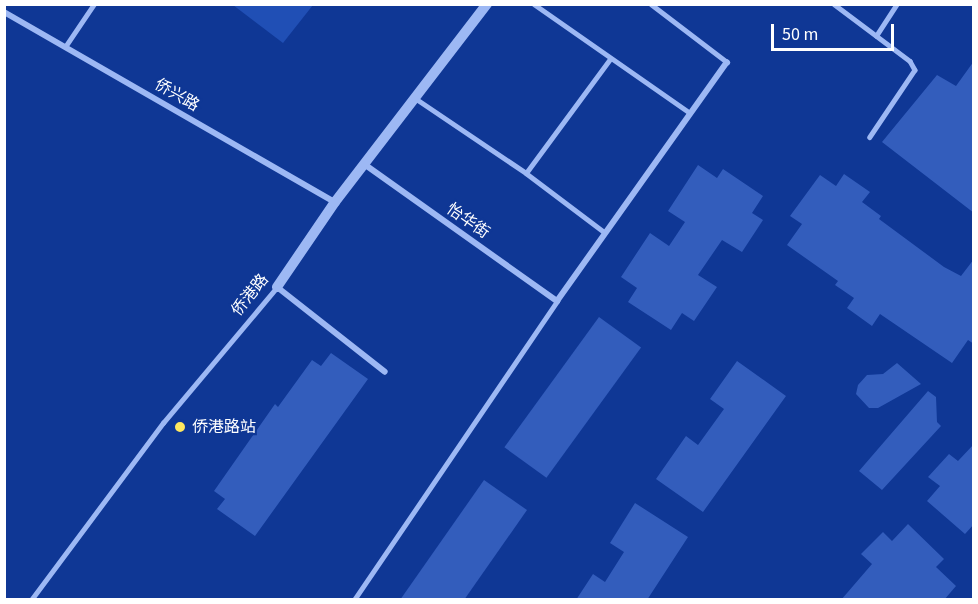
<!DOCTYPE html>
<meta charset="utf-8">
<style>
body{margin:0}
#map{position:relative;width:978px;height:604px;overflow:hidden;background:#0f3795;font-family:"Source Sans 3","Noto Sans SC",sans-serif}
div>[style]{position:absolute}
.green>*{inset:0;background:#204fb5}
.building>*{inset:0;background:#335dbc;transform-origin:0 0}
.service>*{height:4.5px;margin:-2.25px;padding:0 2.25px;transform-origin:2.25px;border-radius:2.25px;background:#9db8f4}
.minor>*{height:6px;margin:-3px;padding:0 3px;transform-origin:3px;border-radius:3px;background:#9db8f4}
.tertiary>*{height:10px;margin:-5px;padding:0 5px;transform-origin:5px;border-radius:5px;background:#9db8f4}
.dots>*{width:16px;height:16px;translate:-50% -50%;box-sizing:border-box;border:3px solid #0f3795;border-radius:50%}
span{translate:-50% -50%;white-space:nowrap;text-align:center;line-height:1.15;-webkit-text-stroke:4.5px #0f3795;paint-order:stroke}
.street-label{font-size:16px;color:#fff}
.poi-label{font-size:16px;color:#fff}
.left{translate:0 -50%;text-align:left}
.frame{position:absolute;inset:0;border:6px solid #fff;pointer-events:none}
.scale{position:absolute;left:771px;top:24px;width:123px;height:27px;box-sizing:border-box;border:3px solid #fff;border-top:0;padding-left:8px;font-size:18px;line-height:21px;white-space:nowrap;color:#fff;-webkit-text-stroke:4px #0f3795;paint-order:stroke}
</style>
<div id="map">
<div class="green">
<i style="clip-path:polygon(233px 5px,313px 5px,283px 43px)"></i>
</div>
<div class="building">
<i style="clip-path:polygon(974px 61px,974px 213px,882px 142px,937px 75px,956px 86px)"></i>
<i style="clip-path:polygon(698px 165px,717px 178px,723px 169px,763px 196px,752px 213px,763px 220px,742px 252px,722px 240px,698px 275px,717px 287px,694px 321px,682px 313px,671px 330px,628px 302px,637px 288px,621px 277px,650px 233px,669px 246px,685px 222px,668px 211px)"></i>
<i style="clip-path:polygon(844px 174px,870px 192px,862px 202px,881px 216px,879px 219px,944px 267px,961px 276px,974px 259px,974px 344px,968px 340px,952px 363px,880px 314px,872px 326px,847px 308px,854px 298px,835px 285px,838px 281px,787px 245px,802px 224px,790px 216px,820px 175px,836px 186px)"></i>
<i style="left:599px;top:317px;width:52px;height:161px;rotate:36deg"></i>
<i style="clip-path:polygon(331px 353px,368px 379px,255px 536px,217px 509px,225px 499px,214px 491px,275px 404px,278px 407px,312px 360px,321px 366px)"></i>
<i style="clip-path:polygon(737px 361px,786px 396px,703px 512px,656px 479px,686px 436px,698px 445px,724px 409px,710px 399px)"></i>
<i style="clip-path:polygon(897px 363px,921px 384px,878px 408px,869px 408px,856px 394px,858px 385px,867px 375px,883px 374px)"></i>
<i style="clip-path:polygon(928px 391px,936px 397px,937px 422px,941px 426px,882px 490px,859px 471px)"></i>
<i style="clip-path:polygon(974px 444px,974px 524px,965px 534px,927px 501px,940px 486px,928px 477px,949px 454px,958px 461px)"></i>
<i style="clip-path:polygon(484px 480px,527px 510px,464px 600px,400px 600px)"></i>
<i style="clip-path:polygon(635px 503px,688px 537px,647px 600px,576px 600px,593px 574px,605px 582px,624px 552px,610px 543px)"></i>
<i style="clip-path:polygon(908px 524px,944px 559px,936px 567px,956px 586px,944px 600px,841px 600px,872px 564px,861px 554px,883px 532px,892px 541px)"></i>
</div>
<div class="service">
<i style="left:534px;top:4px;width:190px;rotate:34.9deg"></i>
<i style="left:651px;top:4px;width:96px;rotate:37.3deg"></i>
<i style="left:834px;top:4px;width:95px;rotate:36.9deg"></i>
<i style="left:910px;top:61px;width:10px;rotate:61deg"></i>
<i style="left:915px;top:70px;width:81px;rotate:123.9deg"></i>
<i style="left:876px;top:36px;width:38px;rotate:-57deg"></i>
<i style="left:65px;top:47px;width:52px;rotate:-56deg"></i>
<i style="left:415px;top:98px;width:134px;rotate:34deg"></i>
<i style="left:526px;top:173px;width:98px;rotate:37.1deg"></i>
<i style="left:526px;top:173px;width:142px;rotate:-53.6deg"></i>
<i style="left:31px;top:600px;width:221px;rotate:-53.3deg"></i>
<i style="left:163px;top:423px;width:177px;rotate:-50deg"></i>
<i style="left:354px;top:600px;width:361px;rotate:-55.8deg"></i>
</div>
<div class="minor">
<i style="left:4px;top:12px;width:382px;rotate:29.9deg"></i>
<i style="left:364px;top:164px;width:237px;rotate:35.4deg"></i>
<i style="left:557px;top:301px;width:293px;rotate:-54.6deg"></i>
<i style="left:277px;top:287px;width:137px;rotate:38.2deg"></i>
</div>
<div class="tertiary">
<i style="left:277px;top:287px;width:103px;rotate:-55.7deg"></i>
<i style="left:335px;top:202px;width:250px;rotate:-52.5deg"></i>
</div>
<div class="dots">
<i style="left:180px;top:427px;background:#ffe860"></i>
</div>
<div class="street-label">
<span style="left:177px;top:95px;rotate:30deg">侨兴路</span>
<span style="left:468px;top:221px;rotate:35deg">怡华街</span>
<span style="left:250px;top:295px;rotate:-51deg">侨港路</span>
</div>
<div class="poi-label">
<span class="left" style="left:192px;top:427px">侨港路站</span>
</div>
<div class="frame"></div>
<div class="scale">50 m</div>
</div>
